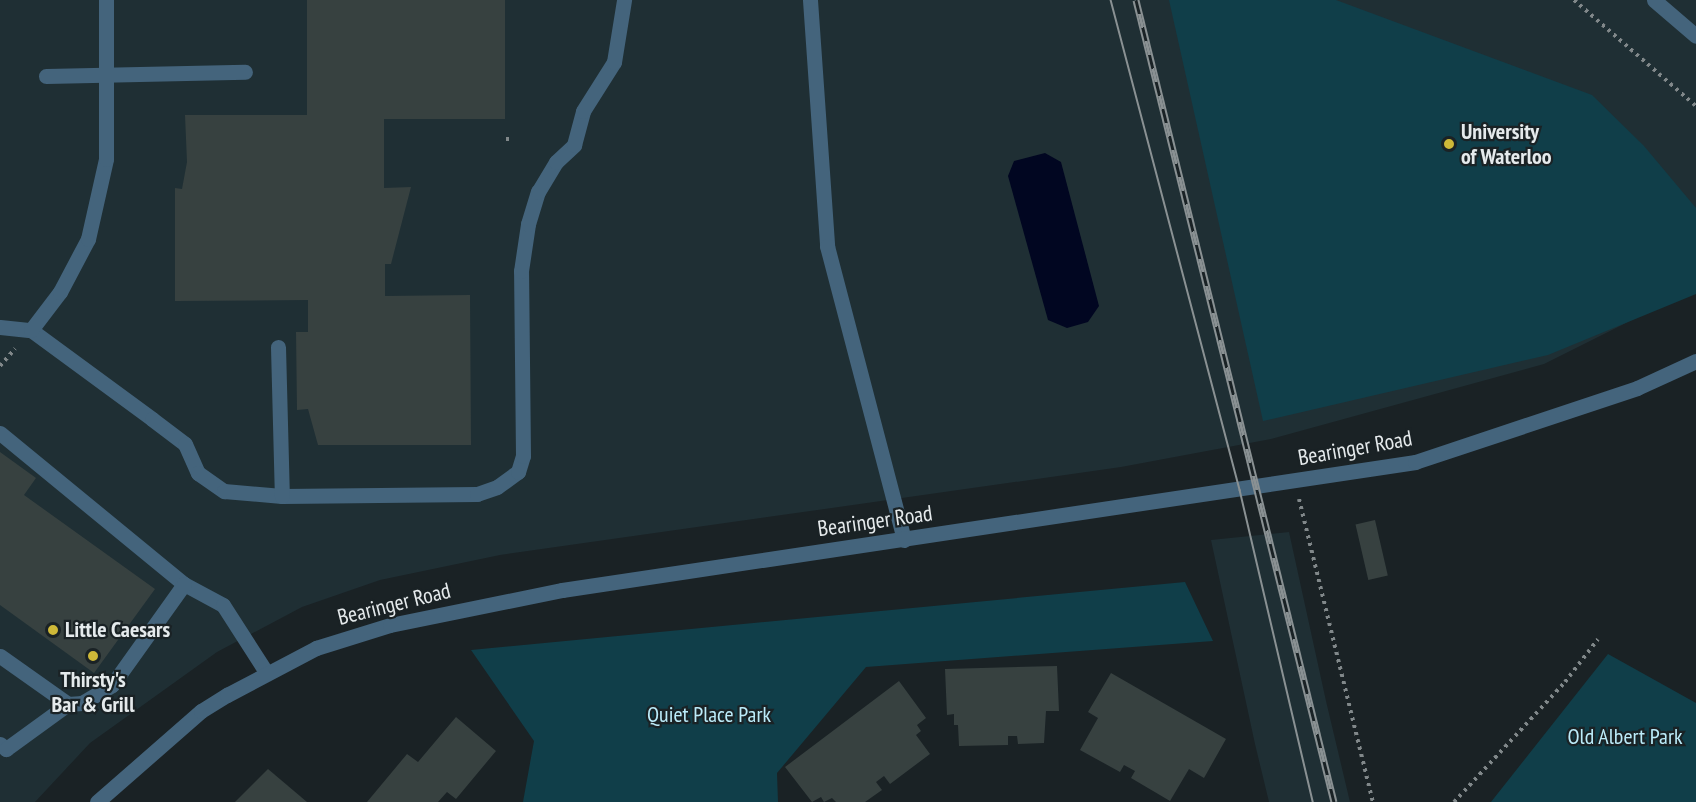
<!DOCTYPE html>
<style>
body{margin:0}
#map{position:relative;width:1696px;height:802px;overflow:hidden;background:#1a2225;font-family:"PT Sans Narrow",sans-serif}
div>[style]{position:absolute}
.built>*{inset:0;background:#1f2f34}
.green>*{inset:0;background:#103e49}
.water>*{inset:0;background:#010621}
.building>*{inset:0;background:#374140;transform-origin:0 0}
.path>*{height:4px;margin-top:-2px;transform-origin:0;background:repeating-linear-gradient(90deg,#81888a 0 3px,transparent 0 7.5px)}
.minor>*{height:15px;margin:-7.5px;padding:0 7.5px;transform-origin:7.5px;border-radius:7.5px;background:#44647c}
.tram>*{height:1.5px;margin:-0.75px;padding:0 0.75px;transform-origin:0.75px;border-radius:0.75px;background:#8a9193}
.rail>*{height:7px;margin-top:-3.5px;transform-origin:0;background:repeating-linear-gradient(90deg,#1a2225 0 14px,#8a9193 0 28px);box-sizing:border-box;border-block:2px solid #8a9193}
.dots>*{width:16px;height:16px;translate:-50% -50%;box-sizing:border-box;border:3px solid #1a2225;border-radius:50%}
span{translate:-50% -50%;white-space:nowrap;text-align:center;line-height:1.15;-webkit-text-stroke:4.5px #1a2225;paint-order:stroke}
.poi-label{font-size:22px;color:#e5eaec;font-weight:700}
.left{translate:0 -50%;text-align:left}
.street-label{font-size:22px;color:#e5eaec}
.park-label{font-size:22px;color:#bbebf9}
</style>
<div id="map">
<div class="built">
<i style="clip-path:polygon(0 0,1696px 0,1696px 288px,1544px 364px,1271px 439px,1121px 467px,500px 555px,380px 580px,302px 607px,217px 652px,90px 743px,35px 802px,0 802px)"></i>
<i style="clip-path:polygon(1289px 532px,1326px 701px,1350px 802px,1269px 802px,1255px 744px,1211px 540px)"></i>
</div>
<div class="green">
<i style="clip-path:polygon(1169px 0,1336px 0,1592px 95px,1644px 146px,1696px 208px,1696px 294px,1548px 355px,1263px 421px)"></i>
<i style="clip-path:polygon(1185px 582px,1213px 641px,866px 667px,777px 773px,778px 802px,523px 802px,534px 741px,471px 650px)"></i>
<i style="clip-path:polygon(1608px 654px,1696px 703px,1696px 802px,1491px 802px)"></i>
</div>
<div class="water">
<i style="clip-path:polygon(1045px 153px,1061px 162px,1099px 306px,1088px 322px,1067px 328px,1048px 320px,1008px 176px,1014px 161px)"></i>
</div>
<div class="building">
<i style="clip-path:polygon(307px 0,505px 0,505px 119px,384px 119px,384px 188px,411px 187px,391px 264px,385px 264px,385px 296px,470px 295px,471px 445px,318px 445px,308px 409px,297px 410px,296px 332px,308px 332px,308px 300px,175px 301px,175px 188px,182px 189px,187px 162px,185px 115px,307px 115px)"></i>
<i style="clip-path:polygon(0 452px,36px 478px,24px 495px,155px 589px,94px 673px,0 605px)"></i>
<i style="left:1375px;top:520px;width:57px;height:20px;rotate:77deg"></i>
<i style="clip-path:polygon(1057px 666px,1059px 711px,1046px 711px,1044px 743px,1018px 744px,1017px 736px,1008px 736px,1008px 745px,959px 746px,958px 725px,954px 725px,954px 714px,947px 715px,945px 669px)"></i>
<i style="clip-path:polygon(1111px 673px,1226px 739px,1204px 778px,1189px 769px,1170px 801px,1131px 778px,1135px 771px,1124px 765px,1120px 772px,1080px 750px,1098px 718px,1088px 712px)"></i>
<i style="clip-path:polygon(899px 681px,926px 718px,917px 725px,921px 731px,916px 735px,930px 754px,890px 784px,884px 776px,876px 782px,882px 790px,865px 802px,836px 802px,832px 798px,824px 802px,821px 797px,812px 802px,785px 767px)"></i>
<i style="clip-path:polygon(456px 717px,496px 751px,456px 799px,447px 792px,438px 802px,367px 802px,407px 754px,418px 762px)"></i>
<i style="clip-path:polygon(268px 769px,307px 802px,235px 802px)"></i>
</div>
<div class="path">
<i style="left:1574px;top:0;width:162px;rotate:41deg"></i>
<i style="left:506px;top:139px;width:4px"></i>
<i style="left:0;top:366px;width:23px;rotate:-49deg"></i>
<i style="left:1299px;top:499px;width:312px;rotate:76.3deg"></i>
<i style="left:1454px;top:802px;width:163px;rotate:-47.2deg"></i>
<i style="left:1565px;top:682px;width:54px;rotate:-52.5deg"></i>
</div>
<div class="minor">
<i style="left:810px;top:0;width:247px;rotate:86deg"></i>
<i style="left:827px;top:246px;width:304px;rotate:75.3deg"></i>
<i style="left:1654px;top:0;width:55px;rotate:40.6deg"></i>
<i style="left:46px;top:76px;width:199px;rotate:-1.2deg"></i>
<i style="left:0;top:327px;width:31px;rotate:6deg"></i>
<i style="left:31px;top:330px;width:150px;rotate:36.3deg"></i>
<i style="left:152px;top:419px;width:41px;rotate:37.1deg"></i>
<i style="left:185px;top:444px;width:32px;rotate:66deg"></i>
<i style="left:198px;top:473px;width:32px;rotate:35deg"></i>
<i style="left:224px;top:491px;width:58px;rotate:4.9deg"></i>
<i style="left:282px;top:496px;width:195px;rotate:-0.6deg"></i>
<i style="left:477px;top:494px;width:21px;rotate:-19deg"></i>
<i style="left:497px;top:487px;width:26px;rotate:-36deg"></i>
<i style="left:518px;top:472px;width:17px;rotate:-73deg"></i>
<i style="left:523px;top:456px;width:185px;rotate:-90.6deg"></i>
<i style="left:521px;top:271px;width:48px;rotate:-81.5deg"></i>
<i style="left:528px;top:224px;width:34px;rotate:-73deg"></i>
<i style="left:538px;top:192px;width:35px;rotate:-59deg"></i>
<i style="left:556px;top:162px;width:25px;rotate:-43deg"></i>
<i style="left:574px;top:145px;width:35px;rotate:-75deg"></i>
<i style="left:583px;top:111px;width:58px;rotate:-57.7deg"></i>
<i style="left:614px;top:62px;width:63px;rotate:-80.8deg"></i>
<i style="left:31px;top:330px;width:48px;rotate:-52.7deg"></i>
<i style="left:60px;top:292px;width:60px;rotate:-62.2deg"></i>
<i style="left:88px;top:239px;width:82px;rotate:-77.3deg"></i>
<i style="left:106px;top:159px;width:159px;rotate:-90deg"></i>
<i style="left:278px;top:347px;width:149px;rotate:88.5deg"></i>
<i style="left:0;top:433px;width:238px;rotate:39.4deg"></i>
<i style="left:184px;top:584px;width:44px;rotate:28.3deg"></i>
<i style="left:223px;top:605px;width:80px;rotate:57.3deg"></i>
<i style="left:0;top:656px;width:83px;rotate:35.2deg"></i>
<i style="left:68px;top:704px;width:14px;rotate:-4deg"></i>
<i style="left:82px;top:703px;width:35px;rotate:-31deg"></i>
<i style="left:112px;top:685px;width:124px;rotate:-54.5deg"></i>
<i style="left:0;top:744px;width:8px;rotate:40deg"></i>
<i style="left:6px;top:749px;width:77px;rotate:-36deg"></i>
<i style="left:97px;top:802px;width:138px;rotate:-41.2deg"></i>
<i style="left:201px;top:711px;width:31px;rotate:-32deg"></i>
<i style="left:227px;top:695px;width:101px;rotate:-27.8deg"></i>
<i style="left:316px;top:648px;width:77px;rotate:-17.3deg"></i>
<i style="left:390px;top:625px;width:176px;rotate:-11.5deg"></i>
<i style="left:562px;top:590px;width:863px;rotate:-8.53deg"></i>
<i style="left:1415px;top:462px;width:234px;rotate:-18.4deg"></i>
<i style="left:1637px;top:388px;width:65px;rotate:-24.6deg"></i>
</div>
<div class="tram">
<i style="left:1111px;top:0;width:507px;rotate:75.25deg"></i>
<i style="left:1240px;top:490px;width:320px;rotate:76.8deg"></i>
</div>
<div class="rail">
<i style="left:1136px;top:0;width:826px;rotate:76.13deg"></i>
</div>
<div class="dots">
<i style="left:1449px;top:144px;background:#ceb838"></i>
<i style="left:53px;top:630px;background:#ceb838"></i>
<i style="left:93px;top:656px;background:#ceb838"></i>
</div>
<div class="poi-label">
<span class="left" style="left:1461px;top:144px">University<br>of Waterloo</span>
<span class="left" style="left:65px;top:630px">Little Caesars</span>
<span style="left:93px;top:692px">Thirsty's<br>Bar &amp; Grill</span>
</div>
<div class="street-label">
<span style="left:1355px;top:448px;rotate:-10deg">Bearinger Road</span>
<span style="left:875px;top:521px;rotate:-8deg">Bearinger Road</span>
<span style="left:394px;top:604px;rotate:-14deg">Bearinger Road</span>
</div>
<div class="park-label">
<span style="left:709px;top:715px">Quiet Place Park</span>
<span style="left:1625px;top:737px">Old Albert Park</span>
</div>
</div>
